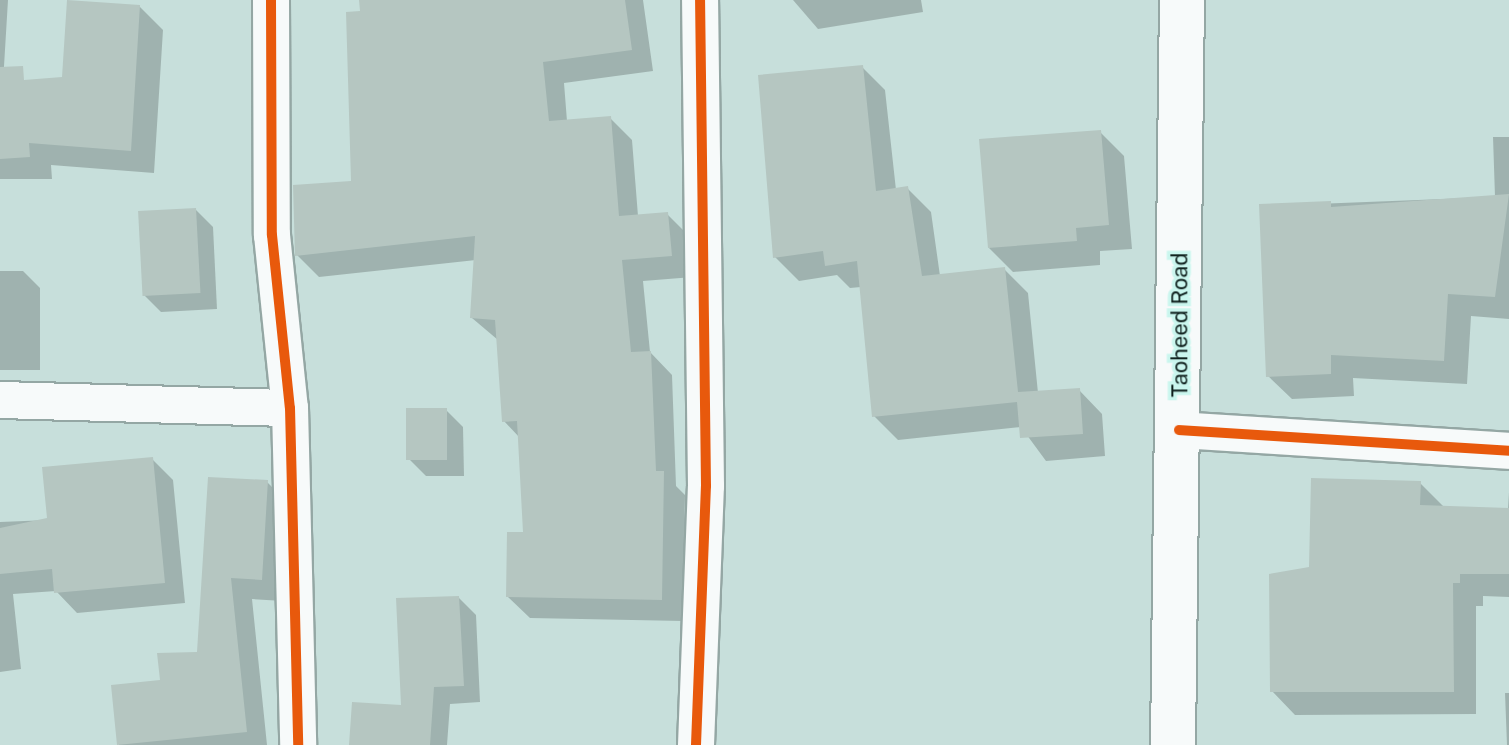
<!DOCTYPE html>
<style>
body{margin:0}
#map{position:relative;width:1509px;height:745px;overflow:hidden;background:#c7dfdb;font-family:"Public Sans",sans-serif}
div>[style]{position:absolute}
.shadow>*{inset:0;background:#0003}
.building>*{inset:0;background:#b5c6c1;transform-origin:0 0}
.roads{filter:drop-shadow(2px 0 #94a7a4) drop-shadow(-2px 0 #94a7a4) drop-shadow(0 2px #94a7a4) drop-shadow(0 -2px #94a7a4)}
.minor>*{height:36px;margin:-18px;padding:0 18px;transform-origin:18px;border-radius:18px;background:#f7fafa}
.primary>*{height:44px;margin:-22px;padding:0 22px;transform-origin:22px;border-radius:22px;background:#f7fafa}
.cycleway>*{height:10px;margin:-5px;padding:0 5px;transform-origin:5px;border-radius:5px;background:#e8590c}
span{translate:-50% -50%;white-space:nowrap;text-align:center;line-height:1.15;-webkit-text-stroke:7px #caf6ee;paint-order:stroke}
.street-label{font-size:22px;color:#0e1f1c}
</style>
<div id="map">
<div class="shadow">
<i style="clip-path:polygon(0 0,8px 0,3px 83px,63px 79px,139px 6px,163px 30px,154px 173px,51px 165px,52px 179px,0 179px)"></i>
<i style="clip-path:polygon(361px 0,643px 0,653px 71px,564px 83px,567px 121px,610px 118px,632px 140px,638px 216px,667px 214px,689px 236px,693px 277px,643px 281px,650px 352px,672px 375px,676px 486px,685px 495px,683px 621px,530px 618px,508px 597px,525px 534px,520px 438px,504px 421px,498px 340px,472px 318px,476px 260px,319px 277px,297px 255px,353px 183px)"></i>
<i style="clip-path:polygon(793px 0,921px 0,923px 12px,818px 29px)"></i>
<i style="clip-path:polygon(862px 67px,885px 90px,896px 190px,907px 188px,931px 212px,940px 276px,1004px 269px,1028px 293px,1038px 393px,1079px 390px,1102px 414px,1105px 456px,1046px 461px,1021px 427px,898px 440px,874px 416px,861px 287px,850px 288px,837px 275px,799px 281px,775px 257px)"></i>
<i style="clip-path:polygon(1100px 132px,1124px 156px,1132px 249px,1100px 251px,1100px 265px,1013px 272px,989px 248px)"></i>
<i style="clip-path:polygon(1493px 137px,1509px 137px,1509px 319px,1471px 316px,1467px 384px,1353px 378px,1354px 396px,1292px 399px,1268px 376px,1261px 206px,1495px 197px)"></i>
<i style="clip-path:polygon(196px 210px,213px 227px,217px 309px,161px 312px,144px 295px)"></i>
<i style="clip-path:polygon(0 271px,23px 271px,40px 288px,40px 370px,0 370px)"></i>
<i style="clip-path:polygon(446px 410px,463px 427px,464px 476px,426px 476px,409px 459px)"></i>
<i style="clip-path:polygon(152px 459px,173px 480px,185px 603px,77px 613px,56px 591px,13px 594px,21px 669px,0 672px,0 522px,49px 520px)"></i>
<i style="clip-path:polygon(267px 482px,289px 504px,283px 601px,252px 599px,267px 745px,119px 745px,113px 687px,162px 681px,199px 654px)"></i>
<i style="clip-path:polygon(1420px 483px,1444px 507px,1508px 510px,1509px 492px,1509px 597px,1483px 596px,1483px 606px,1476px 606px,1476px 714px,1295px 715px,1272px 691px,1311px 569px)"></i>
<i style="clip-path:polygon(459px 598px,476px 615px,480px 702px,450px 704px,447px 745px,351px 745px,403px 707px)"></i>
<i style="clip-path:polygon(1505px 693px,1509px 693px,1509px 745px,1507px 745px)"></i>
</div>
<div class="building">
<i style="clip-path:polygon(67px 0,140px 5px,131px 151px,29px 143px,30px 157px,0 159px,0 67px,23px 66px,24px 80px,62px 77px)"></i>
<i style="clip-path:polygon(359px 0,625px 0,632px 50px,543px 62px,549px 121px,611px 116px,619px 216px,668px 212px,672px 256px,622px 260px,631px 352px,651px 351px,656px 471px,664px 471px,662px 600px,506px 597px,507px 532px,523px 532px,517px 421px,502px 422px,495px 320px,470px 318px,475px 236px,295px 256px,293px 185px,351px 181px,346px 12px,360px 11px)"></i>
<i style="clip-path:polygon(863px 65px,876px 191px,908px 186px,922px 276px,1005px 267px,1018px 392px,1080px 388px,1083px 434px,1020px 438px,1017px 402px,872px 417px,857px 261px,825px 266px,823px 251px,773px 258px,758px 75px)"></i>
<i style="clip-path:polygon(1101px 130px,1109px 225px,1076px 228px,1077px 241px,988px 248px,979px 139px)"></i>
<i style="clip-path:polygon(1509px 194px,1495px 297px,1448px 294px,1444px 361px,1331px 355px,1331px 374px,1266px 377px,1259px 204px,1331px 201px,1331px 207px)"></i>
<i style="left:196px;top:208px;width:85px;height:58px;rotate:87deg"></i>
<i style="left:406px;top:408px;width:41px;height:52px"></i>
<i style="clip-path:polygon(153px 457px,165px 583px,54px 593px,52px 569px,0 574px,0 528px,47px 518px,42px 467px)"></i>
<i style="clip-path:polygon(208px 477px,268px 480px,262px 580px,231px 578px,247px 732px,117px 745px,111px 685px,160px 680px,157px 653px,197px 652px)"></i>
<i style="clip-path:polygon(1311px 478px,1421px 481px,1420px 505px,1509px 508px,1509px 574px,1460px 574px,1460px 583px,1453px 583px,1454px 692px,1270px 692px,1269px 574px,1309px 567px)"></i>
<i style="clip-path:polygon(459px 596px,464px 686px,434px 687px,430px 745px,349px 745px,352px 702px,401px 705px,396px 598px)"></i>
</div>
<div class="roads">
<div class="minor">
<i style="left:271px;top:0;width:235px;rotate:89.8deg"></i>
<i style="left:272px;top:235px;width:174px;rotate:84.1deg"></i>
<i style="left:290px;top:408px;width:337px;rotate:88.6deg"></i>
<i style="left:0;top:400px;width:290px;rotate:1.6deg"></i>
<i style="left:1179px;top:430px;width:331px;rotate:3.6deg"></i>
<i style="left:696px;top:745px;width:259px;rotate:-87.8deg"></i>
<i style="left:706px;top:486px;width:486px;rotate:-90.7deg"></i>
</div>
<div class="primary">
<i style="left:1173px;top:745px;width:745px;rotate:-89.31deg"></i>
</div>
</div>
<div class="cycleway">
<i style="left:271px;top:0;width:235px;rotate:89.8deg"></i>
<i style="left:272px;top:235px;width:174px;rotate:84.1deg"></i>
<i style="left:290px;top:408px;width:337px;rotate:88.6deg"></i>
<i style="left:1179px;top:430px;width:331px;rotate:3.6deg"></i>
<i style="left:696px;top:745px;width:259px;rotate:-87.8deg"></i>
<i style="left:706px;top:486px;width:486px;rotate:-90.7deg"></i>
</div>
<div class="street-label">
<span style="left:1180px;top:325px;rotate:-90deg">Taoheed Road</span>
</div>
</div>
